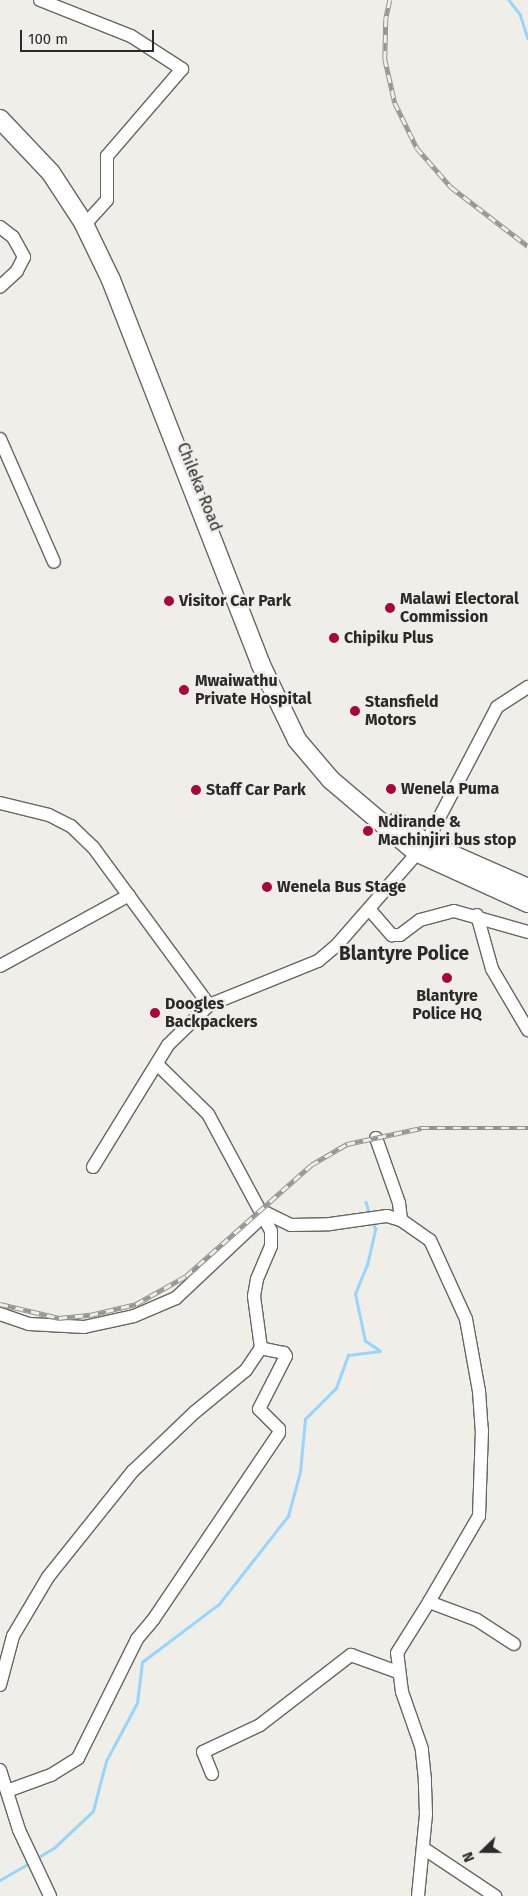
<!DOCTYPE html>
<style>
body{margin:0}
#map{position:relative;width:528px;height:1896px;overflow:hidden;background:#f0eee8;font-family:"Fira Sans",sans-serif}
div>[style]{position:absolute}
.stream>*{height:2.5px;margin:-1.25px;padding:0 1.25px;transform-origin:1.25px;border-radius:1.25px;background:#98d5fb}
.roads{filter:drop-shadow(1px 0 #676660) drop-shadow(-1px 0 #676660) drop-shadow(0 1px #676660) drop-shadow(0 -1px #676660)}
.minor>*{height:12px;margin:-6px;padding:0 6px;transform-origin:6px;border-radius:6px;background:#fff}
.highway>*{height:18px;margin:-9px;padding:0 9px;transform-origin:9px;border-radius:9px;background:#fff}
.rail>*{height:4.5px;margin-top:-2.25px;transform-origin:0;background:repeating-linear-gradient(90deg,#f0eee8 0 8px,#979591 0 16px);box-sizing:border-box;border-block:1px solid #979591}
.dots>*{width:14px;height:14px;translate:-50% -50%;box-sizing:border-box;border:2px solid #f0eee8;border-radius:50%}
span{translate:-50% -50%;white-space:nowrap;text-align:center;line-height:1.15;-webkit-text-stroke:5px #f0eee8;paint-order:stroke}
.street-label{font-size:16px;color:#2b2a28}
.poi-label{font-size:16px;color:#2b2a28;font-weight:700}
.left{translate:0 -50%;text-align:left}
.quarter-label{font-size:19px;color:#2b2a28;font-weight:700}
.north{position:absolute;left:458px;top:1826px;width:50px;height:50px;-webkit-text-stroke:4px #f0eee8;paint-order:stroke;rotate:248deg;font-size:14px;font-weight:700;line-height:20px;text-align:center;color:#2b2a28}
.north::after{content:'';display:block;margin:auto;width:18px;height:22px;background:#2b2a28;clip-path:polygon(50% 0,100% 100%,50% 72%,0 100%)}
.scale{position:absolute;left:20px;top:30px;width:134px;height:22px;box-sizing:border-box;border:2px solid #2b2a28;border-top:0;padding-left:6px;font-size:15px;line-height:18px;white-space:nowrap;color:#2b2a28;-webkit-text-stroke:4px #f0eee8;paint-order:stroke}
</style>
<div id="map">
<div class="stream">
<i style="left:509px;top:0;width:18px;rotate:52deg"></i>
<i style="left:520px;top:14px;width:25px;rotate:72deg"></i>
<i style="left:366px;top:1202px;width:14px;rotate:73deg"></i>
<i style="left:37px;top:1858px;width:21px;rotate:-31deg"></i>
<i style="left:55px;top:1847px;width:52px;rotate:-43.5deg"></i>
<i style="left:93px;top:1811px;width:52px;rotate:-75.4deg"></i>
<i style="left:106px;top:1761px;width:66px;rotate:-61.9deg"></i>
<i style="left:137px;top:1703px;width:41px;rotate:-83deg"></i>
<i style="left:142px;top:1662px;width:96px;rotate:-37deg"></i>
<i style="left:219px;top:1604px;width:112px;rotate:-51.9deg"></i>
<i style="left:288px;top:1516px;width:46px;rotate:-74.7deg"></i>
<i style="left:300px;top:1472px;width:53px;rotate:-84.6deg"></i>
<i style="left:305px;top:1419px;width:44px;rotate:-45deg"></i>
<i style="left:336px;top:1388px;width:35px;rotate:-70deg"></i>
<i style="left:348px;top:1355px;width:32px;rotate:-7deg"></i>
<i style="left:380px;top:1351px;width:18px;rotate:-146deg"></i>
<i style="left:365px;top:1341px;width:48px;rotate:-102deg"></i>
<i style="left:355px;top:1294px;width:31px;rotate:-68deg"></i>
<i style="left:367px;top:1265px;width:37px;rotate:-77deg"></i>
<i style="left:375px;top:1229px;width:6px;rotate:-108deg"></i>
<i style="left:0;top:1880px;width:34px;rotate:-30deg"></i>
</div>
<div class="roads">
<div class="minor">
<i style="left:40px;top:0;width:98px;rotate:21.6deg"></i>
<i style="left:131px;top:36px;width:61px;rotate:32.9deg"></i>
<i style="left:182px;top:69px;width:115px;rotate:130.8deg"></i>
<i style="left:107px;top:156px;width:44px;rotate:90deg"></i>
<i style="left:107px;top:200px;width:25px;rotate:132deg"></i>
<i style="left:0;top:227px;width:16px;rotate:38deg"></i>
<i style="left:13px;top:237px;width:23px;rotate:61deg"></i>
<i style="left:24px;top:257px;width:16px;rotate:117deg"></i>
<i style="left:17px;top:271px;width:23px;rotate:137deg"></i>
<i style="left:0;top:439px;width:134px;rotate:66.3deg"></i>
<i style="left:0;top:803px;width:50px;rotate:13.8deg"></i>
<i style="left:49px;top:815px;width:25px;rotate:27deg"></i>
<i style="left:71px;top:826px;width:30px;rotate:44deg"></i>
<i style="left:93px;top:847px;width:196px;rotate:53.7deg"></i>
<i style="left:369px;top:909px;width:35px;rotate:49deg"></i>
<i style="left:392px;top:935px;width:8px"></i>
<i style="left:400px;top:935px;width:25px;rotate:-37deg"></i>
<i style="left:420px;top:920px;width:35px;rotate:-15deg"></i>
<i style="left:454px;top:911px;width:77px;rotate:15.8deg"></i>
<i style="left:477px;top:915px;width:56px;rotate:74.5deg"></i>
<i style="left:492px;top:969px;width:71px;rotate:59.5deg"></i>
<i style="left:0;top:966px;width:147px;rotate:-28.8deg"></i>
<i style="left:376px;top:1138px;width:69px;rotate:70.5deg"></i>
<i style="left:399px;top:1203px;width:17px;rotate:83deg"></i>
<i style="left:93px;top:1167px;width:143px;rotate:-58.4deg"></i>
<i style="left:168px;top:1045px;width:57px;rotate:-44.3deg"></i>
<i style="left:209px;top:1005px;width:118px;rotate:-22deg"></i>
<i style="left:318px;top:961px;width:25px;rotate:-40deg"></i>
<i style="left:337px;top:945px;width:135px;rotate:-48.9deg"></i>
<i style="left:426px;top:843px;width:153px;rotate:-62.4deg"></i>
<i style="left:497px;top:707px;width:37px;rotate:-33deg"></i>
<i style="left:260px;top:1210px;width:34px;rotate:26deg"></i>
<i style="left:291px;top:1225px;width:39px;rotate:-1deg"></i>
<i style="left:330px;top:1224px;width:58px;rotate:-8deg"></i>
<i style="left:387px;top:1216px;width:15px;rotate:16deg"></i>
<i style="left:401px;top:1220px;width:35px;rotate:35deg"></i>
<i style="left:430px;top:1240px;width:87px;rotate:65.5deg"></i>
<i style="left:466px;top:1319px;width:73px;rotate:79.8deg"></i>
<i style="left:479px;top:1391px;width:39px;rotate:86deg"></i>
<i style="left:482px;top:1430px;width:86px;rotate:92deg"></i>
<i style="left:479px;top:1516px;width:99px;rotate:120.2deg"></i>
<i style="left:429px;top:1602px;width:51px;rotate:20.6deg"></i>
<i style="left:477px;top:1620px;width:44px;rotate:33deg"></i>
<i style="left:0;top:1314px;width:31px;rotate:19deg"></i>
<i style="left:29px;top:1324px;width:55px;rotate:3.1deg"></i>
<i style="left:84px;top:1327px;width:51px;rotate:-12.4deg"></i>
<i style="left:134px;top:1316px;width:46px;rotate:-23.2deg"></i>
<i style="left:176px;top:1298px;width:120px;rotate:-43.3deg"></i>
<i style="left:0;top:1685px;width:51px;rotate:-75.1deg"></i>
<i style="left:13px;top:1636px;width:69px;rotate:-59.3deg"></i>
<i style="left:48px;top:1577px;width:136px;rotate:-51.3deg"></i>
<i style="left:133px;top:1471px;width:86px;rotate:-43.6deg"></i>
<i style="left:195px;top:1412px;width:66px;rotate:-39.5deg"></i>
<i style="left:246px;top:1370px;width:27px;rotate:-56deg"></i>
<i style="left:261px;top:1348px;width:52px;rotate:-97.7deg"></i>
<i style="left:254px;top:1296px;width:17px;rotate:-80deg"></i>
<i style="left:257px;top:1279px;width:36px;rotate:-67deg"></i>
<i style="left:271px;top:1246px;width:15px;rotate:-90deg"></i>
<i style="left:271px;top:1231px;width:133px;rotate:-118.3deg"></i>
<i style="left:208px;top:1114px;width:70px;rotate:-135.6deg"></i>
<i style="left:0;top:1770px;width:63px;rotate:72.4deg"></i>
<i style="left:19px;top:1830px;width:73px;rotate:64.8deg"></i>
<i style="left:212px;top:1774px;width:24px;rotate:-112deg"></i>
<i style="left:203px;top:1752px;width:63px;rotate:-25.3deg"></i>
<i style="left:260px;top:1725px;width:115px;rotate:-37.6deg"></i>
<i style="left:351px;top:1655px;width:50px;rotate:19.9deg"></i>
<i style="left:7px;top:1791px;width:47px;rotate:-20deg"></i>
<i style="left:51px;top:1775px;width:32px;rotate:-32deg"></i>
<i style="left:78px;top:1758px;width:133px;rotate:-63.6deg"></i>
<i style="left:137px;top:1639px;width:25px;rotate:-50deg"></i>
<i style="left:153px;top:1620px;width:225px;rotate:-56deg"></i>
<i style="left:279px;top:1433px;width:4px;rotate:-90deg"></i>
<i style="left:279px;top:1429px;width:28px;rotate:-135deg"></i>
<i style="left:259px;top:1409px;width:59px;rotate:-63deg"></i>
<i style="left:286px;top:1356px;width:4px;rotate:-124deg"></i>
<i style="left:284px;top:1353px;width:24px;rotate:-168deg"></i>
<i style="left:423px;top:1848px;width:87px;rotate:33.7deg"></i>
<i style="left:418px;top:1896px;width:82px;rotate:-84.4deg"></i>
<i style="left:426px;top:1814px;width:34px;rotate:-92deg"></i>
<i style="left:425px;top:1780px;width:31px;rotate:-96deg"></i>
<i style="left:422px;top:1749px;width:60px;rotate:-109.3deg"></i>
<i style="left:402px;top:1692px;width:39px;rotate:-97deg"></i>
<i style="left:397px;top:1653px;width:60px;rotate:-57.9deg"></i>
</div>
<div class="highway">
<i style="left:0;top:119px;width:74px;rotate:46.6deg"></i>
<i style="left:51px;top:173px;width:59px;rotate:56.9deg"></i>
<i style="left:83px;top:222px;width:64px;rotate:64.2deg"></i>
<i style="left:111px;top:280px;width:411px;rotate:68.7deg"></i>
<i style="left:260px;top:663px;width:85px;rotate:64.3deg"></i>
<i style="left:297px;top:740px;width:52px;rotate:49.6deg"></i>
<i style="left:331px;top:780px;width:111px;rotate:40.3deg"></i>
<i style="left:416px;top:852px;width:123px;rotate:24.5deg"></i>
<i style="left:397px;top:822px;width:36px;rotate:36deg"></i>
<i style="left:426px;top:843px;width:111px;rotate:23.8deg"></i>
</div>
</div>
<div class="rail">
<i style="left:390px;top:0;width:19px;rotate:102deg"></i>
<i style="left:386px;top:19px;width:40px;rotate:91.4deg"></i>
<i style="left:385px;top:59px;width:45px;rotate:77.2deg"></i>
<i style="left:395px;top:103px;width:50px;rotate:63.9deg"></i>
<i style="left:417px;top:148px;width:52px;rotate:48.9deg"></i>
<i style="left:451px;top:187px;width:97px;rotate:37.5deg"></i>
<i style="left:0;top:1304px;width:61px;rotate:13.3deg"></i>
<i style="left:59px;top:1318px;width:31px;rotate:-6deg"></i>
<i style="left:90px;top:1315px;width:47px;rotate:-13.4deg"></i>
<i style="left:136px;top:1304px;width:57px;rotate:-29.2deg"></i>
<i style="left:186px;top:1276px;width:167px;rotate:-41.6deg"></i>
<i style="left:311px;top:1165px;width:42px;rotate:-30.3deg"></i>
<i style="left:347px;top:1144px;width:76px;rotate:-12.2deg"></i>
<i style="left:421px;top:1128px;width:107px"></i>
</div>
<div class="dots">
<i style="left:169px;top:601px;background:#a4083d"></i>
<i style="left:390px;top:608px;background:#a4083d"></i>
<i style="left:334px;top:638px;background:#a4083d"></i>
<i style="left:184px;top:690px;background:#a4083d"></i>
<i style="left:355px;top:711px;background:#a4083d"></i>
<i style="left:391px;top:789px;background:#a4083d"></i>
<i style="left:196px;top:790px;background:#a4083d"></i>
<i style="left:368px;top:831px;background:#a4083d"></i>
<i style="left:267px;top:887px;background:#a4083d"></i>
<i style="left:447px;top:978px;background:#a4083d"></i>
<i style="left:155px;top:1013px;background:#a4083d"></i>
</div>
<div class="street-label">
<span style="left:199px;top:487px;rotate:68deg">Chileka Road</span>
</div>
<div class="poi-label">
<span class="left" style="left:400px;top:608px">Malawi Electoral<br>Commission</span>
<span class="left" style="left:179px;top:601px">Visitor Car Park</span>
<span class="left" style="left:344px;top:638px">Chipiku Plus</span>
<span class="left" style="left:195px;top:690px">Mwaiwathu<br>Private Hospital</span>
<span class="left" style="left:365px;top:711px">Stansfield<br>Motors</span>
<span class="left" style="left:401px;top:789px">Wenela Puma</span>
<span class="left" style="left:206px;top:790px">Staff Car Park</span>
<span class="left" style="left:378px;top:831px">Ndirande &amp;<br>Machinjiri bus stop</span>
<span class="left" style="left:277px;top:887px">Wenela Bus Stage</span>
<span style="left:447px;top:1005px">Blantyre<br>Police HQ</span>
<span class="left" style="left:165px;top:1013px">Doogles<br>Backpackers</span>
</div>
<div class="quarter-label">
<span style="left:404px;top:954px">Blantyre Police</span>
</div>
<div class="north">N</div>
<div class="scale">100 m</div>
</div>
